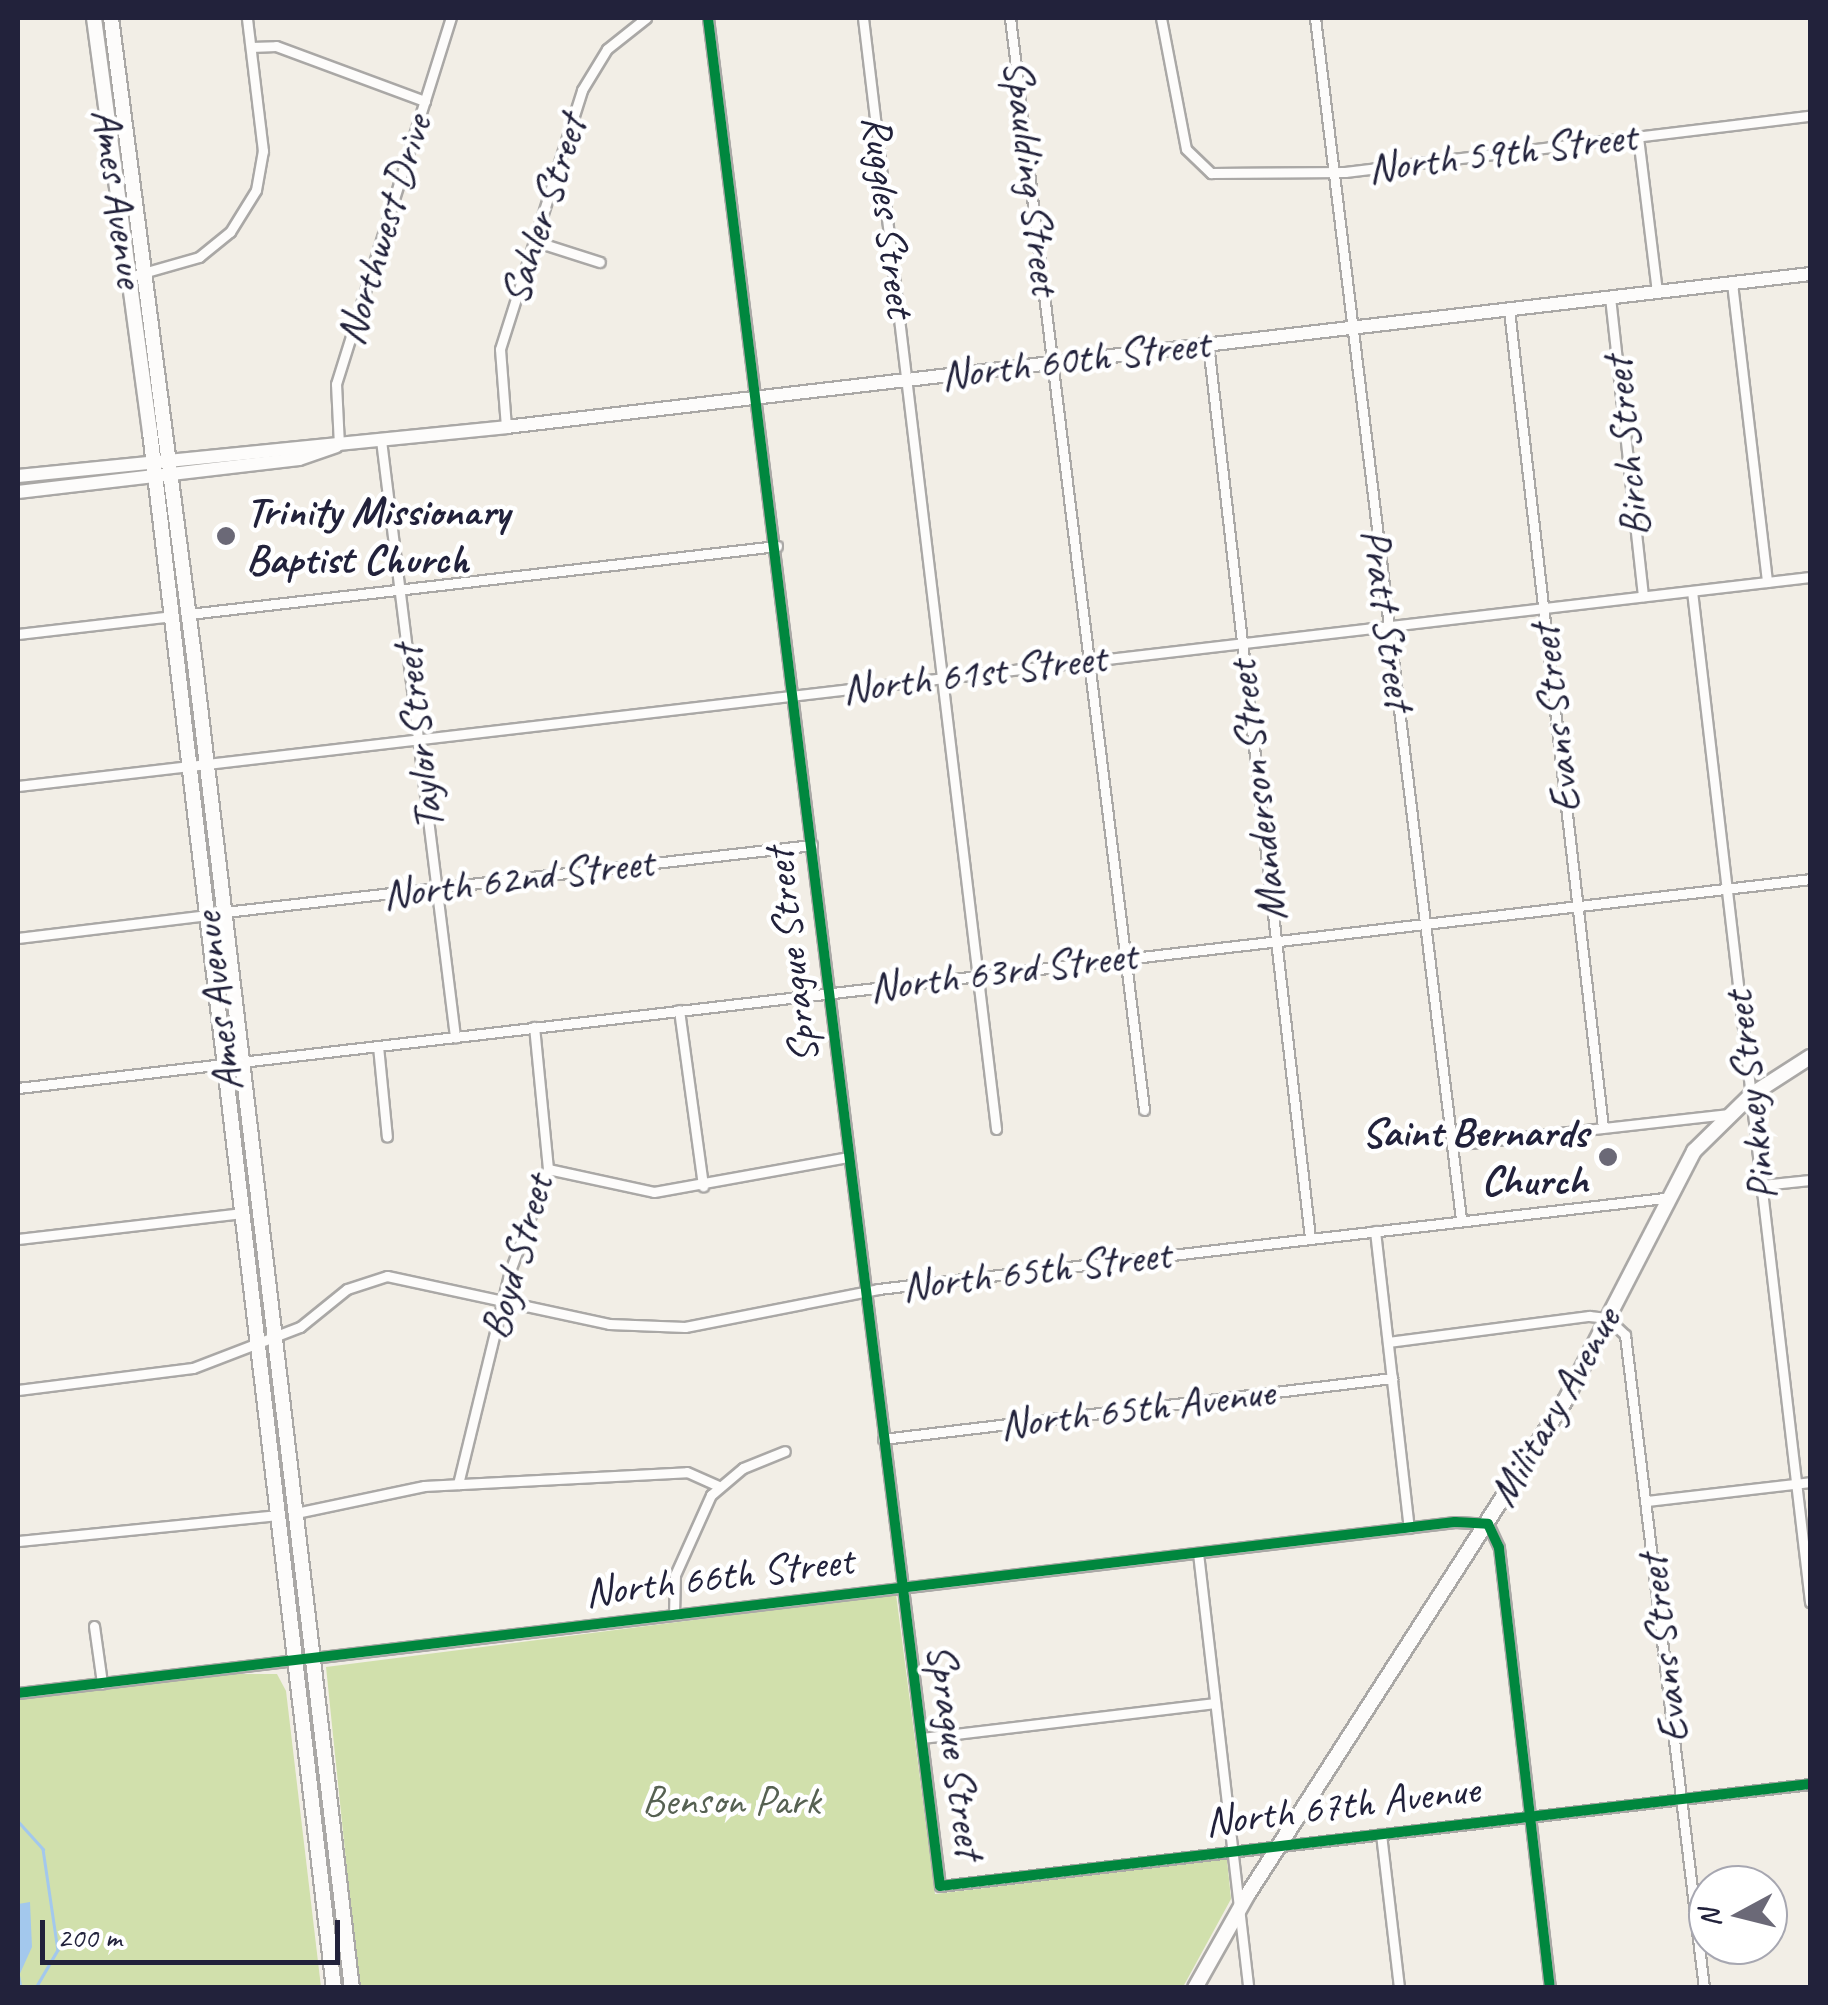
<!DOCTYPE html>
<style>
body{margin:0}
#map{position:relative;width:1828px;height:2005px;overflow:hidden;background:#f2eee6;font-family:Caveat,sans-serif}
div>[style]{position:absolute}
.green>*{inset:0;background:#d1e0ac}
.water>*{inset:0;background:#a3c8ed}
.stream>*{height:2.5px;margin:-1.25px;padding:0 1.25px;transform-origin:1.25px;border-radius:1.25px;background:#a3c8ed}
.roads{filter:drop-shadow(2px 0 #aaa8a6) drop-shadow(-2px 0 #aaa8a6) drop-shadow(0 2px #aaa8a6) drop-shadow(0 -2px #aaa8a6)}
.street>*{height:9px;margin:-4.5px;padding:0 4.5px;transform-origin:4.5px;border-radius:4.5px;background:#fdfcfb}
.secondary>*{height:12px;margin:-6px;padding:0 6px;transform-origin:6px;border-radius:6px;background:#fdfcfb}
.primary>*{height:14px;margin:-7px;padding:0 7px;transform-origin:7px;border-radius:7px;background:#fdfcfb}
.cycleway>*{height:10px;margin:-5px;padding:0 5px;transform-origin:5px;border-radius:5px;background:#00873e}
.dots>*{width:28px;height:28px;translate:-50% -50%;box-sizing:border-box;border:5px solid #fff;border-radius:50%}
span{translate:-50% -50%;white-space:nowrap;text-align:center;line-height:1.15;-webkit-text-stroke:9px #fff;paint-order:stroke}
.street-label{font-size:42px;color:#22223b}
.poi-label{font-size:42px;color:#22223b;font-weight:700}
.left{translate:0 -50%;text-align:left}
.right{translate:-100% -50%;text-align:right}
.park-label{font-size:42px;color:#566152}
.frame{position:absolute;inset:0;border:20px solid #22223b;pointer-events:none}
.north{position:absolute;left:1688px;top:1865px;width:100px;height:100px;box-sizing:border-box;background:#fff;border:2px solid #a7a7b1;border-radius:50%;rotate:263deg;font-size:28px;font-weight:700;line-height:40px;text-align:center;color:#22223b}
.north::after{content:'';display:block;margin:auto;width:35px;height:45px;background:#6b6977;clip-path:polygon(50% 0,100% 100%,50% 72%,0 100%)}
.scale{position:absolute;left:40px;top:1920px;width:300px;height:45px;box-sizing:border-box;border:5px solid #22223b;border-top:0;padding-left:12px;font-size:30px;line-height:35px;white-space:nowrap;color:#22223b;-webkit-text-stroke:8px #fff;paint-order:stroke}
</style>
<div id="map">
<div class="green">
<i style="clip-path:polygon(896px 1594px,935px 1894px,1227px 1859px,1231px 1899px,1183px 1987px,359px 1987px,326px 1667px)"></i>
<i style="clip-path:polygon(230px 1674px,277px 1674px,286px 1691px,321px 1987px,18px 1987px,18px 1700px)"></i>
</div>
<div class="water">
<i style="clip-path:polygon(30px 1902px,32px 1947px,18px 1978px,18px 1904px)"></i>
</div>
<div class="stream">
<i style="left:18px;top:1821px;width:38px;rotate:48deg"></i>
<i style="left:43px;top:1849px;width:102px;rotate:81.6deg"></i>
<i style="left:58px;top:1950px;width:44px;rotate:120.1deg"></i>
<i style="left:19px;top:1977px;width:11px;rotate:80deg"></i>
</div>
<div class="roads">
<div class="street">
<i style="left:708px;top:18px;width:1882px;rotate:82.92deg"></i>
<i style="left:940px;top:1886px;width:876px;rotate:-6.69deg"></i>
<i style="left:863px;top:18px;width:1119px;rotate:83.17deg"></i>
<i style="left:1010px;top:18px;width:1100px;rotate:83deg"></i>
<i style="left:1161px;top:18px;width:133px;rotate:79.2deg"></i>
<i style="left:1186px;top:149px;width:35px;rotate:44deg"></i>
<i style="left:1211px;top:173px;width:134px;rotate:-0.4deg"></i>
<i style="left:1345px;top:172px;width:468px;rotate:-6.9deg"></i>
<i style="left:1315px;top:18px;width:1211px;rotate:83.07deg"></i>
<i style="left:251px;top:47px;width:25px;rotate:-2deg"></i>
<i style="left:276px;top:46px;width:159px;rotate:20.3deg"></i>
<i style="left:1638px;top:137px;width:156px;rotate:83deg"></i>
<i style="left:534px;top:241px;width:69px;rotate:17.7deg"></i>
<i style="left:129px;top:277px;width:73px;rotate:-15.9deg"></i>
<i style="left:199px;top:257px;width:40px;rotate:-39deg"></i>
<i style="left:230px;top:232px;width:49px;rotate:-58.2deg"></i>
<i style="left:256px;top:190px;width:40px;rotate:-80deg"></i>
<i style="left:263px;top:151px;width:134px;rotate:-96.9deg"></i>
<i style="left:1732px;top:283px;width:301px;rotate:83.3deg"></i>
<i style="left:1610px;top:297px;width:301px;rotate:83.7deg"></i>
<i style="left:1509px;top:310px;width:823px;rotate:83.44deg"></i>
<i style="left:1208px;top:344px;width:900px;rotate:83.49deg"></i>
<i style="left:506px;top:427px;width:78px;rotate:-94.4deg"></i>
<i style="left:500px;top:349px;width:272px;rotate:-72.4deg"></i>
<i style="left:582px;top:90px;width:48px;rotate:-58.6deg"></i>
<i style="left:607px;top:49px;width:50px;rotate:-38.5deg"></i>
<i style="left:381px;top:440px;width:602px;rotate:82.93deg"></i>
<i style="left:339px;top:445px;width:61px;rotate:-92.8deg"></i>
<i style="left:336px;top:384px;width:384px;rotate:-72.6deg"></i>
<i style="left:1692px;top:591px;width:1018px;rotate:83.34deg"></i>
<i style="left:189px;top:614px;width:592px;rotate:-6.6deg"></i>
<i style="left:18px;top:634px;width:156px;rotate:-6.6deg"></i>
<i style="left:18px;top:786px;width:1804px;rotate:-6.65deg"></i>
<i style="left:225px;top:912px;width:591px;rotate:-6.51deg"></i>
<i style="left:18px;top:938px;width:191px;rotate:-6.9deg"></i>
<i style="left:679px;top:1010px;width:178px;rotate:82.2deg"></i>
<i style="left:378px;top:1046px;width:91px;rotate:84.4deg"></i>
<i style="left:18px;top:1088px;width:1804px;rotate:-6.65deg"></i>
<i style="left:1452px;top:1145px;width:279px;rotate:-6.4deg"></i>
<i style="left:548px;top:1169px;width:108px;rotate:12.2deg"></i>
<i style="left:654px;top:1192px;width:198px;rotate:-10.2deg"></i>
<i style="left:1762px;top:1185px;width:48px;rotate:-5.9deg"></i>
<i style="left:1375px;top:1231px;width:299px;rotate:83.5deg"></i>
<i style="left:18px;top:1239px;width:226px;rotate:-6.6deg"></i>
<i style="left:1388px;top:1342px;width:203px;rotate:-7.4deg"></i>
<i style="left:1589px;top:1316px;width:18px;rotate:6deg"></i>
<i style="left:1607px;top:1318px;width:25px;rotate:43deg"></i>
<i style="left:1625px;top:1335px;width:658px;rotate:83.1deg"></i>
<i style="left:18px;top:1390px;width:176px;rotate:-7.2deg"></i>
<i style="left:193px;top:1368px;width:115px;rotate:-21deg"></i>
<i style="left:300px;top:1327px;width:60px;rotate:-39deg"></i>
<i style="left:347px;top:1289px;width:42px;rotate:-18deg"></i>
<i style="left:387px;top:1276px;width:227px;rotate:12.2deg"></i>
<i style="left:609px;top:1324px;width:76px;rotate:2.3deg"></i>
<i style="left:685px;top:1327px;width:197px;rotate:-11.1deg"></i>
<i style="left:878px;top:1289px;width:792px;rotate:-6.6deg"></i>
<i style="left:883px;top:1439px;width:513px;rotate:-6.83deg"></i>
<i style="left:458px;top:1484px;width:219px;rotate:-76.3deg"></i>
<i style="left:510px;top:1271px;width:109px;rotate:-69.6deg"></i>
<i style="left:548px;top:1169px;width:143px;rotate:-95.6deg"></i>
<i style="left:1647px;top:1501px;width:164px;rotate:-6.6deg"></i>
<i style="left:296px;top:1513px;width:131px;rotate:-11.9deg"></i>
<i style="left:424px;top:1486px;width:263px;rotate:-3deg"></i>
<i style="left:687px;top:1472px;width:36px;rotate:24deg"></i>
<i style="left:18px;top:1541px;width:262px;rotate:-5.7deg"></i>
<i style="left:1198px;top:1553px;width:438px;rotate:83.4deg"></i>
<i style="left:674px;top:1615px;width:40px;rotate:-88.6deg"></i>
<i style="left:675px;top:1575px;width:88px;rotate:-65.8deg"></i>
<i style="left:711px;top:1495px;width:42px;rotate:-40.2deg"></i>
<i style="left:743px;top:1468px;width:45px;rotate:-22deg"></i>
<i style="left:94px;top:1626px;width:58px;rotate:82deg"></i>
<i style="left:18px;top:1693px;width:1447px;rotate:-6.79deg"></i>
<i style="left:1455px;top:1522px;width:33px;rotate:3deg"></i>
<i style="left:1488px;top:1524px;width:26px;rotate:65deg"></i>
<i style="left:1499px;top:1548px;width:443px;rotate:83.4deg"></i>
<i style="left:922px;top:1738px;width:295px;rotate:-6.8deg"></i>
<i style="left:1381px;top:1834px;width:155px;rotate:83.3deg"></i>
</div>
<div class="secondary">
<i style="left:18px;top:476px;width:490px;rotate:-5.7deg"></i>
<i style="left:506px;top:427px;width:1313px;rotate:-6.69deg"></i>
<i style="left:18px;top:492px;width:283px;rotate:-6.7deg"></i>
<i style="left:299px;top:459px;width:39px;rotate:-19deg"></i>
</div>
<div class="primary">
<i style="left:94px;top:18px;width:418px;rotate:82.3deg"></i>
<i style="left:150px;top:432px;width:1567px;rotate:83.26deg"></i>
<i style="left:111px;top:18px;width:643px;rotate:82.59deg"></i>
<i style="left:194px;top:656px;width:1341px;rotate:83.24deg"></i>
<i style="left:1195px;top:1988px;width:108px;rotate:-60.6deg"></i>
<i style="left:1248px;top:1894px;width:588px;rotate:-57.28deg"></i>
<i style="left:1566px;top:1399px;width:279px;rotate:-62.7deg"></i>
<i style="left:1694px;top:1151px;width:80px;rotate:-44.5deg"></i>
<i style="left:1751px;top:1095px;width:70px;rotate:-32.8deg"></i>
</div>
</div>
<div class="cycleway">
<i style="left:708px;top:18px;width:1882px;rotate:82.92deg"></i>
<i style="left:940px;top:1886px;width:876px;rotate:-6.69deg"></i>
<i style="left:18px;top:1693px;width:1447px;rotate:-6.79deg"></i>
<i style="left:1455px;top:1522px;width:33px;rotate:3deg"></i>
<i style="left:1488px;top:1524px;width:26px;rotate:65deg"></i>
<i style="left:1499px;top:1548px;width:443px;rotate:83.4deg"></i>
</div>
<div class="dots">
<i style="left:226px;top:536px;background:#6b6977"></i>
<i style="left:1608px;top:1157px;background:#6b6977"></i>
</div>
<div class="street-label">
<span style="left:1502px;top:153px;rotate:-7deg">North 59th Street</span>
<span style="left:1031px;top:177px;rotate:83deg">Spaulding Street</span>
<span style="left:118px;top:198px;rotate:82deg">Ames Avenue</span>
<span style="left:544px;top:210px;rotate:-72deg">Sahler Street</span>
<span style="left:888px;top:216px;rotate:83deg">Ruggles Street</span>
<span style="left:384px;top:230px;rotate:-73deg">Northwest Drive</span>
<span style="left:1075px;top:360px;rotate:-7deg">North 60th Street</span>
<span style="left:1627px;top:447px;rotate:-96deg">Birch Street</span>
<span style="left:1387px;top:619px;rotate:82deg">Pratt Street</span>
<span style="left:974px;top:674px;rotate:-7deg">North 61st Street</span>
<span style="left:1556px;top:719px;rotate:-97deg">Evans Street</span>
<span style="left:419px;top:738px;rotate:-97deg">Taylor Street</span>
<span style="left:1258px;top:791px;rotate:-97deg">Manderson Street</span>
<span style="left:518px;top:879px;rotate:-7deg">North 62nd Street</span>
<span style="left:792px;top:956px;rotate:-97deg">Sprague Street</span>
<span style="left:1003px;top:972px;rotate:-7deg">North 63rd Street</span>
<span style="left:218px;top:1002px;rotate:-97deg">Ames Avenue</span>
<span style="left:1751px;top:1096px;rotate:-97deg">Pinkney Street</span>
<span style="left:517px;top:1257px;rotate:-74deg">Boyd Street</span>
<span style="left:1036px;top:1271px;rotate:-7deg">North 65th Street</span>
<span style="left:1555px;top:1407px;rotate:-60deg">Military Avenue</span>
<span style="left:1137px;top:1409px;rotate:-7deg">North 65th Avenue</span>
<span style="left:719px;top:1577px;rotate:-7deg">North 66th Street</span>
<span style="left:1664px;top:1649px;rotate:-97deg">Evans Street</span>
<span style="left:955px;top:1751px;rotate:82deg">Sprague Street</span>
<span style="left:1342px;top:1806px;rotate:-7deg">North 67th Avenue</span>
</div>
<div class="poi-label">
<span class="left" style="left:246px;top:536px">Trinity Missionary<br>Baptist Church</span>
<span class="right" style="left:1588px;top:1157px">Saint Bernards<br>Church</span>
</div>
<div class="park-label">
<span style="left:731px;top:1801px">Benson Park</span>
</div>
<div class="frame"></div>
<div class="north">N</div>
<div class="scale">200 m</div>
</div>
